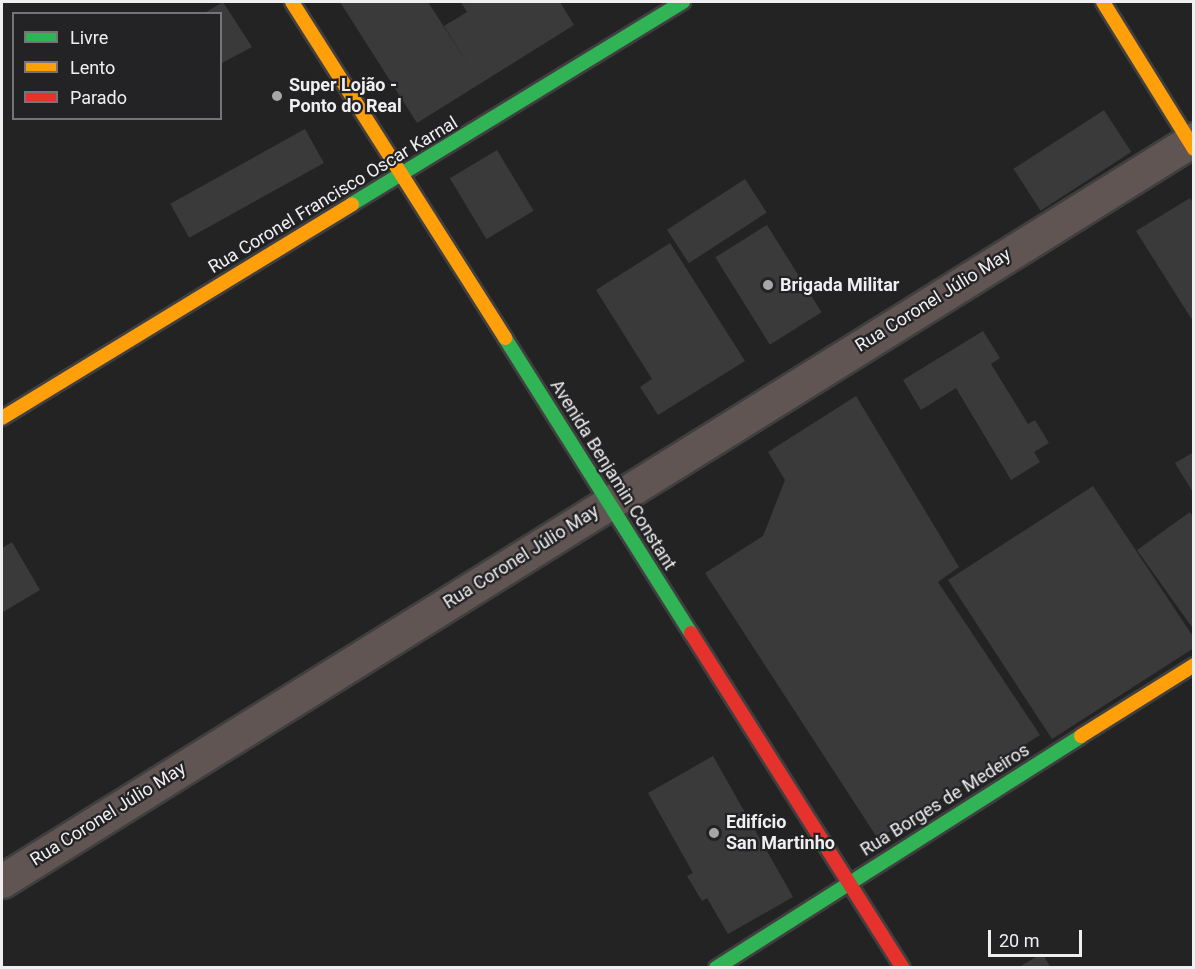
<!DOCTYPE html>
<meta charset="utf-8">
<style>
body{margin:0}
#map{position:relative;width:1195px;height:969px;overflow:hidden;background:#232323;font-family:Roboto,sans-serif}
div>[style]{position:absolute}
.building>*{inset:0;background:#3b3a3b;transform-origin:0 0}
.roads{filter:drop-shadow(2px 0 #403f40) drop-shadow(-2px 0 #403f40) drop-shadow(0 2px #403f40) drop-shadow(0 -2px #403f40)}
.street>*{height:33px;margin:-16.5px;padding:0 16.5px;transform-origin:16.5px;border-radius:16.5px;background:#605552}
.fast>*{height:14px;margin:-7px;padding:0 7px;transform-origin:7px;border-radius:7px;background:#30b455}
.slow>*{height:14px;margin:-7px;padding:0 7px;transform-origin:7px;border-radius:7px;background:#ff9f0a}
.jam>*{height:14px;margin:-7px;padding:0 7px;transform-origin:7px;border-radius:7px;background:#e5322d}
.dots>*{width:16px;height:16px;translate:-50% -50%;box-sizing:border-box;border:3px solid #232224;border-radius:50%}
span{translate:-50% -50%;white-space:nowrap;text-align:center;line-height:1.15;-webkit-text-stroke:4.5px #232224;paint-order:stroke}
.poi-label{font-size:18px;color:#efeef0;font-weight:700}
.left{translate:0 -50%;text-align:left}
.street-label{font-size:18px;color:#efeef0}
.frame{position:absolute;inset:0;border:3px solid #efeef0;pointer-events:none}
.legend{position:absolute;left:12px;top:12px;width:210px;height:108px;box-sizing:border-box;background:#232224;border:2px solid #757476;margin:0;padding:8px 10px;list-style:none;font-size:18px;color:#efeef0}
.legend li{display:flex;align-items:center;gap:12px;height:30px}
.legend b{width:30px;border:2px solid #757476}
.scale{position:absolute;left:988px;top:930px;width:94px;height:27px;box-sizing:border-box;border:3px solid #efeef0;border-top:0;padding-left:8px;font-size:18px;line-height:21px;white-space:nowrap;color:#efeef0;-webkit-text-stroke:4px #232224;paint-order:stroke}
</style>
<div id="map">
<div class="building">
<i style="clip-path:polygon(223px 2px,252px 47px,220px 64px,220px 14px,203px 14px)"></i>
<i style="clip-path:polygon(340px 2px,428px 2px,473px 72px,444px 26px,467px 12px,461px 2px,560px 2px,574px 25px,417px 123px)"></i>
<i style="left:1104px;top:110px;width:50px;height:108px;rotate:57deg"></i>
<i style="left:305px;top:129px;width:39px;height:154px;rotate:61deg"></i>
<i style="left:497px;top:150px;width:71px;height:55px;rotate:59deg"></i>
<i style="left:745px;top:179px;width:40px;height:93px;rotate:57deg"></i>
<i style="clip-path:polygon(1190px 198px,1194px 204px,1194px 323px,1136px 231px)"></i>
<i style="left:767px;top:225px;width:103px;height:61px;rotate:58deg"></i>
<i style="clip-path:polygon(670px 243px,745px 361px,658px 415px,640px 387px,652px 379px,596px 290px)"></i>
<i style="clip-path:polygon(983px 331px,1000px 358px,991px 364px,1028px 424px,1035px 420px,1049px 443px,1034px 452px,1040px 462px,1011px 480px,956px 388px,921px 410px,903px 380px)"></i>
<i style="clip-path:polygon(856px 396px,959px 567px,938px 582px,1040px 735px,878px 839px,705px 573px,763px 536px,785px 480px,768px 452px)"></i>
<i style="clip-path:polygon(1194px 452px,1194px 494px,1175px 463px)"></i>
<i style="clip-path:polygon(1093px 486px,1194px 638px,1194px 648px,1052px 739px,948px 580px)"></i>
<i style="clip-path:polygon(1190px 512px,1194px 518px,1194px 630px,1137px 550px)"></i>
<i style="clip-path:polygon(12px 542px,40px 590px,3px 612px,2px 548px)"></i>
<i style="clip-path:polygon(713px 756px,793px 897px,728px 934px,707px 898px,702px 901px,687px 876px,693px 873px,648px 793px)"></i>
<i style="clip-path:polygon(1042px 953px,1051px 968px,1018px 968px)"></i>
</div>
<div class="roads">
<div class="street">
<i style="left:2px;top:881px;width:1404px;rotate:-31.9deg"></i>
</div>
<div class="fast">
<i style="left:352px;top:204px;width:388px;rotate:-31.4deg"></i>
<i style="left:505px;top:338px;width:349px;rotate:57.8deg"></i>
<i style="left:716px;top:968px;width:432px;rotate:-32.4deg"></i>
</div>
<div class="slow">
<i style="left:292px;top:2px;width:398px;rotate:57.6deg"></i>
<i style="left:1103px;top:2px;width:173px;rotate:58.2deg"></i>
<i style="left:2px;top:418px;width:410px;rotate:-31.4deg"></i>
<i style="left:1081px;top:736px;width:133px;rotate:-32.1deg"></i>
</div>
<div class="jam">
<i style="left:691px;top:633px;width:396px;rotate:57.7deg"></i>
</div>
</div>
<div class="dots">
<i style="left:277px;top:96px;background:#a8a7a8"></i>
<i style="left:768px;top:285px;background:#a8a7a8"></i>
<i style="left:714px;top:833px;background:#a8a7a8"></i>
</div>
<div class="poi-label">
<span class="left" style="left:289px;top:96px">Super Lojão -<br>Ponto do Real</span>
<span class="left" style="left:780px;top:285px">Brigada Militar</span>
<span class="left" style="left:726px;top:833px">Edifício<br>San Martinho</span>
</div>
<div class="street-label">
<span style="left:333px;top:195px;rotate:-31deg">Rua Coronel Francisco Oscar Karnal</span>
<span style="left:933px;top:300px;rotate:-32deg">Rua Coronel Júlio May</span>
<span style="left:613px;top:475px;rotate:58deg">Avenida Benjamin Constant</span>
<span style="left:521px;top:557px;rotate:-32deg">Rua Coronel Júlio May</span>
<span style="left:945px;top:800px;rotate:-32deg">Rua Borges de Medeiros</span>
<span style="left:108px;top:814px;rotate:-32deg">Rua Coronel Júlio May</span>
</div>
<div class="frame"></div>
<ul class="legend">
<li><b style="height:8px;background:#30b455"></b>Livre</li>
<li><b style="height:8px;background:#ff9f0a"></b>Lento</li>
<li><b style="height:8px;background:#e5322d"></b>Parado</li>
</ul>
<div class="scale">20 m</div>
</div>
